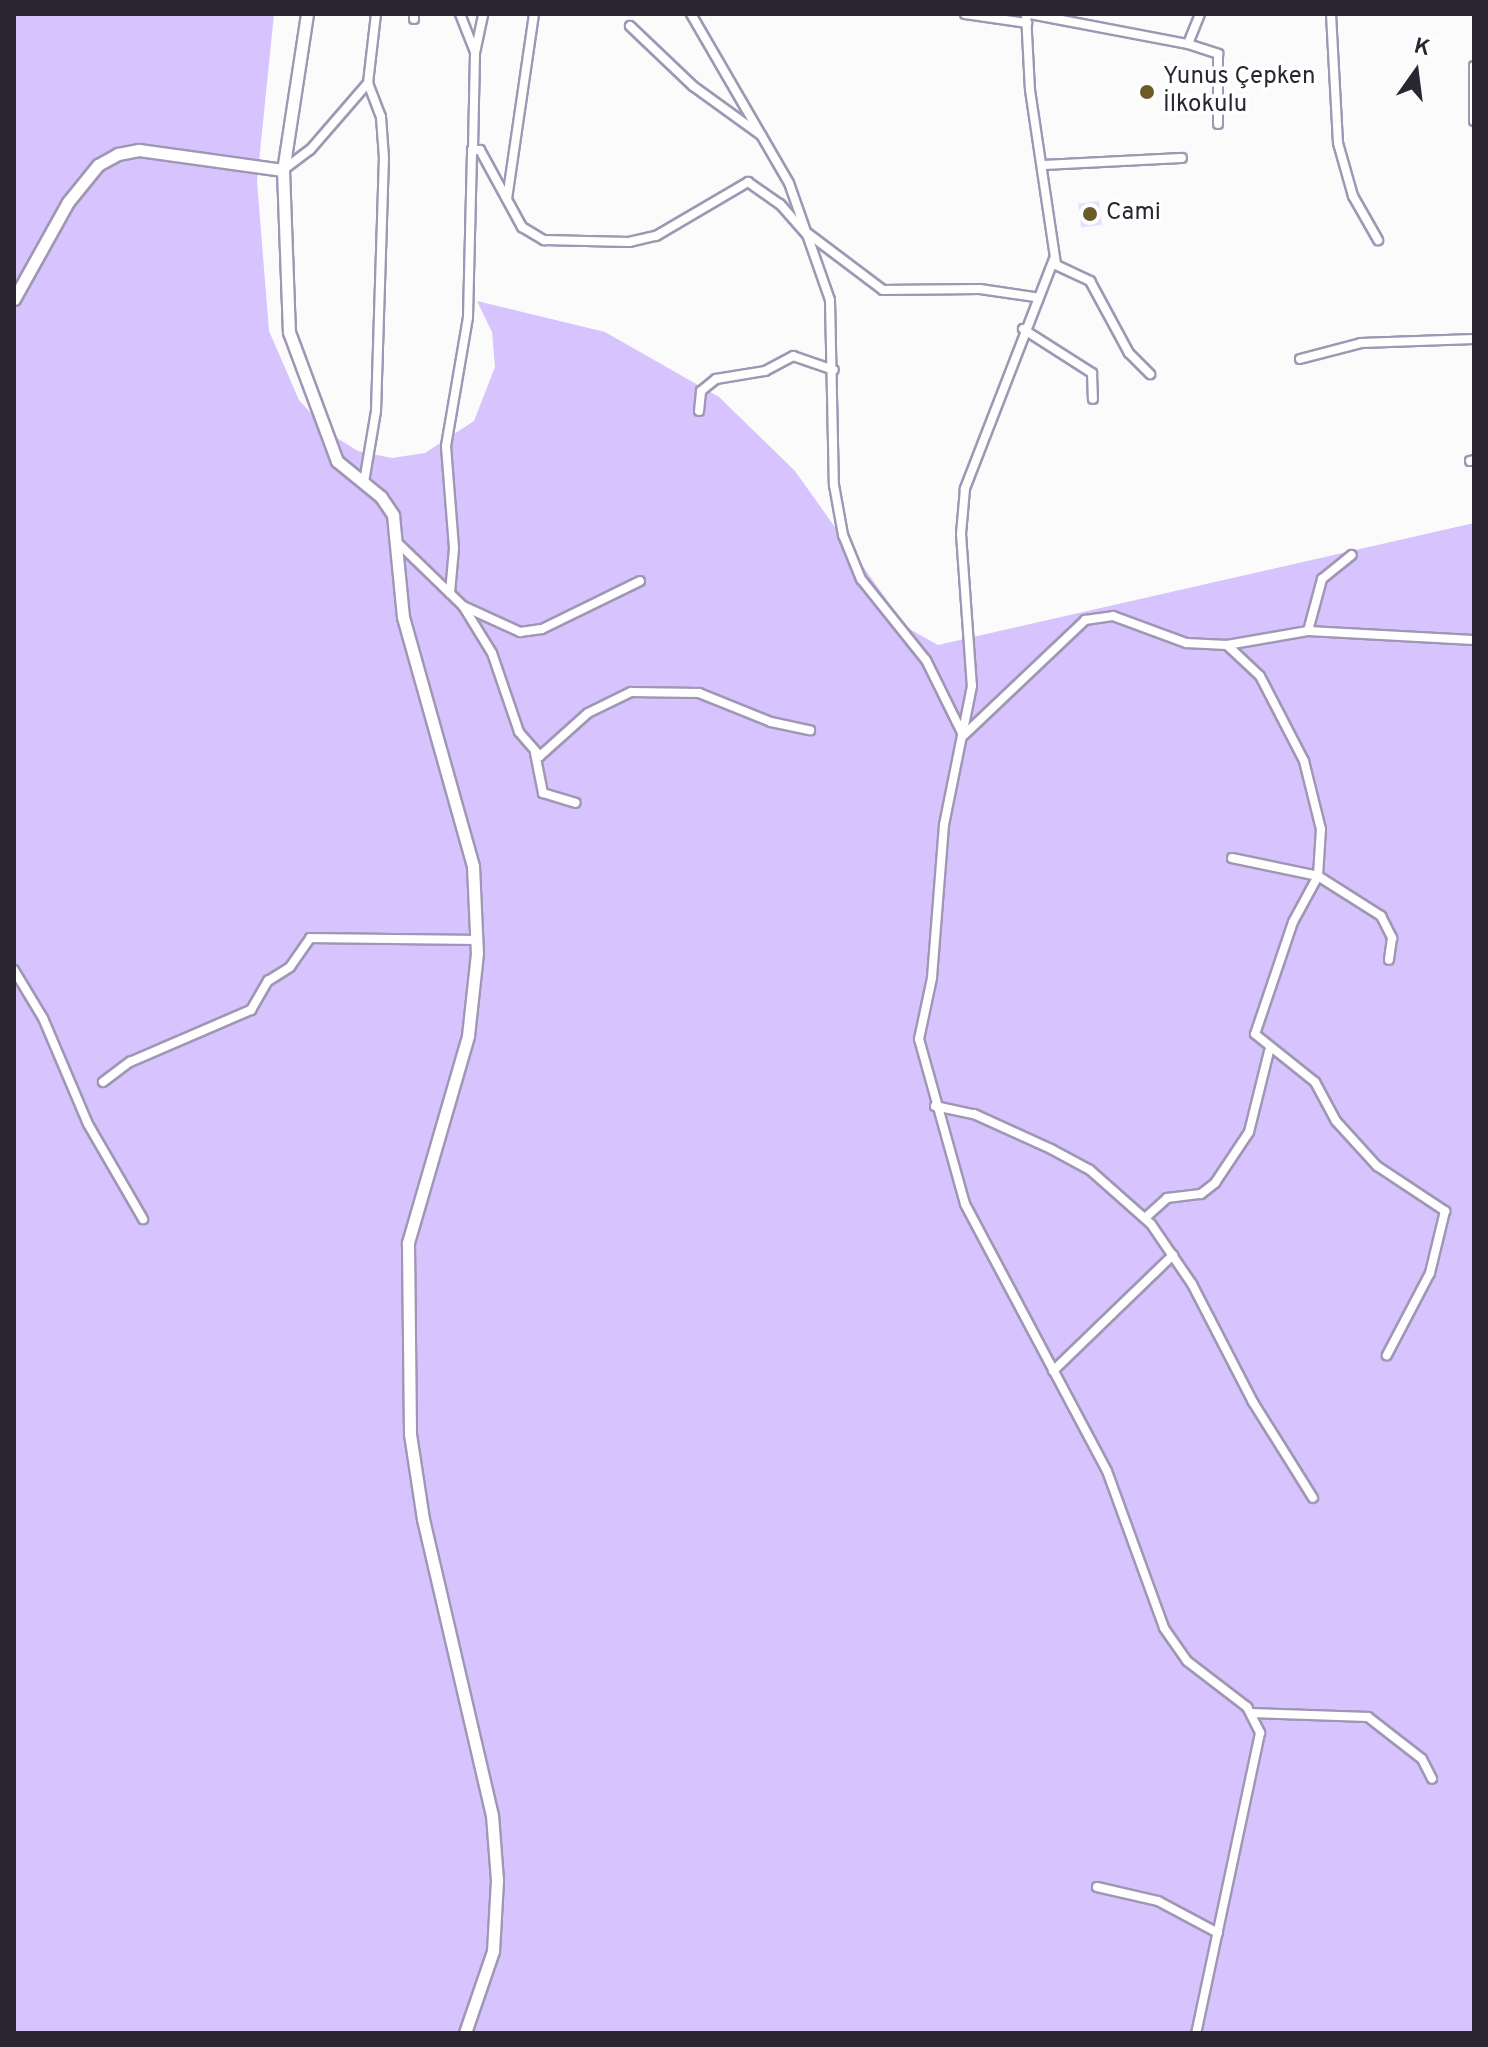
<!DOCTYPE html>
<meta charset="utf-8">
<style>
body{margin:0}
#map{position:relative;width:1488px;height:2047px;overflow:hidden;background:#fbfbfb;font-family:Overpass,sans-serif}
div>[style]{position:absolute}
.green>*{inset:0;background:#d7c3fd}
.building>*{inset:0;background:#e8defd;transform-origin:0 0}
.roads{filter:drop-shadow(2px 0 #a097b4) drop-shadow(-2px 0 #a097b4) drop-shadow(0 2px #a097b4) drop-shadow(0 -2px #a097b4)}
.street>*{height:8px;margin:-4px;padding:0 4px;transform-origin:4px;border-radius:4px;background:#fff}
.secondary>*{height:11px;margin:-5.5px;padding:0 5.5px;transform-origin:5.5px;border-radius:5.5px;background:#fff}
.dots>*{width:22px;height:22px;translate:-50% -50%;box-sizing:border-box;border:4px solid #fff;border-radius:50%}
span{translate:-50% -50%;white-space:nowrap;text-align:center;line-height:1.15;-webkit-text-stroke:7px #fff;paint-order:stroke}
.poi-label{font-size:24px;color:#2a2631}
.left{translate:0 -50%;text-align:left}
.frame{position:absolute;inset:0;border:16px solid #2a2631;pointer-events:none}
.north{position:absolute;left:1376px;top:32px;width:80px;height:80px;-webkit-text-stroke:6px #fff;paint-order:stroke;rotate:14deg;font-size:22px;font-weight:700;line-height:32px;text-align:center;color:#2a2631}
.north::after{content:'';display:block;margin:auto;width:28px;height:36px;background:#2a2631;clip-path:polygon(50% 0,100% 100%,50% 72%,0 100%)}
</style>
<div id="map">
<div class="green">
<i style="clip-path:polygon(14px 14px,274px 14px,257px 181px,269px 331px,299px 400px,329px 433px,358px 451px,392px 458px,425px 453px,474px 421px,495px 367px,492px 332px,477px 301px,605px 332px,719px 397px,795px 471px,906px 627px,938px 645px,1474px 523px,1474px 2033px,14px 2033px)"></i>
</div>
<div class="building">
<i style="left:1099px;top:201px;width:24px;height:21px;rotate:83deg"></i>
</div>
<div class="roads">
<div class="street">
<i style="left:414px;top:14px;width:5px;rotate:90deg"></i>
<i style="left:460px;top:14px;width:41px;rotate:68.5deg"></i>
<i style="left:691px;top:14px;width:195px;rotate:59.9deg"></i>
<i style="left:789px;top:183px;width:124px;rotate:70.7deg"></i>
<i style="left:830px;top:300px;width:185px;rotate:88.8deg"></i>
<i style="left:834px;top:485px;width:51px;rotate:79.8deg"></i>
<i style="left:843px;top:535px;width:48px;rotate:67.8deg"></i>
<i style="left:861px;top:579px;width:104px;rotate:51.3deg"></i>
<i style="left:926px;top:660px;width:84px;rotate:63.7deg"></i>
<i style="left:965px;top:14px;width:63px;rotate:8.3deg"></i>
<i style="left:1026px;top:14px;width:76px;rotate:87deg"></i>
<i style="left:1030px;top:90px;width:177px;rotate:81.5deg"></i>
<i style="left:1056px;top:265px;width:38px;rotate:25deg"></i>
<i style="left:1090px;top:281px;width:82px;rotate:61.6deg"></i>
<i style="left:1129px;top:353px;width:30px;rotate:45deg"></i>
<i style="left:1030px;top:14px;width:161px;rotate:10.8deg"></i>
<i style="left:1200px;top:14px;width:32px;rotate:112deg"></i>
<i style="left:1188px;top:44px;width:32px;rotate:18deg"></i>
<i style="left:1218px;top:54px;width:70px;rotate:90deg"></i>
<i style="left:1331px;top:14px;width:129px;rotate:86.9deg"></i>
<i style="left:1338px;top:143px;width:55px;rotate:74.2deg"></i>
<i style="left:1353px;top:196px;width:51px;rotate:60.4deg"></i>
<i style="left:630px;top:26px;width:87px;rotate:43.6deg"></i>
<i style="left:693px;top:86px;width:84px;rotate:35.8deg"></i>
<i style="left:1474px;top:66px;width:55px;rotate:90deg"></i>
<i style="left:473px;top:149px;width:96px;rotate:-88.8deg"></i>
<i style="left:475px;top:53px;width:40px;rotate:-78deg"></i>
<i style="left:1043px;top:165px;width:139px;rotate:-2.9deg"></i>
<i style="left:283px;top:170px;width:34px;rotate:-37deg"></i>
<i style="left:310px;top:150px;width:89px;rotate:-49.1deg"></i>
<i style="left:507px;top:199px;width:187px;rotate:-81.7deg"></i>
<i style="left:806px;top:232px;width:96px;rotate:37deg"></i>
<i style="left:883px;top:290px;width:97px;rotate:-0.6deg"></i>
<i style="left:980px;top:289px;width:56px;rotate:8.3deg"></i>
<i style="left:1054px;top:259px;width:247px;rotate:111.2deg"></i>
<i style="left:965px;top:489px;width:45px;rotate:95.1deg"></i>
<i style="left:961px;top:534px;width:152px;rotate:85.9deg"></i>
<i style="left:972px;top:686px;width:142px;rotate:101.4deg"></i>
<i style="left:944px;top:825px;width:153px;rotate:94.5deg"></i>
<i style="left:932px;top:978px;width:62px;rotate:102deg"></i>
<i style="left:919px;top:1039px;width:171px;rotate:74.4deg"></i>
<i style="left:965px;top:1204px;width:302px;rotate:62deg"></i>
<i style="left:1107px;top:1471px;width:167px;rotate:70deg"></i>
<i style="left:1164px;top:1628px;width:40px;rotate:55.1deg"></i>
<i style="left:1187px;top:1661px;width:76px;rotate:37.5deg"></i>
<i style="left:1247px;top:1707px;width:29px;rotate:63deg"></i>
<i style="left:1260px;top:1733px;width:307px;rotate:102deg"></i>
<i style="left:1023px;top:329px;width:82px;rotate:32.5deg"></i>
<i style="left:1092px;top:373px;width:26px;rotate:88deg"></i>
<i style="left:1300px;top:359px;width:63px;rotate:-14.7deg"></i>
<i style="left:1361px;top:343px;width:113px;rotate:-2deg"></i>
<i style="left:699px;top:411px;width:20px;rotate:-84deg"></i>
<i style="left:701px;top:391px;width:19px;rotate:-39deg"></i>
<i style="left:716px;top:379px;width:50px;rotate:-9.3deg"></i>
<i style="left:765px;top:371px;width:32px;rotate:-28deg"></i>
<i style="left:793px;top:356px;width:43px;rotate:18.9deg"></i>
<i style="left:1470px;top:461px;width:4px;rotate:-14deg"></i>
<i style="left:364px;top:482px;width:72px;rotate:-80.4deg"></i>
<i style="left:376px;top:411px;width:253px;rotate:-88.2deg"></i>
<i style="left:384px;top:158px;width:41px;rotate:-94.2deg"></i>
<i style="left:381px;top:117px;width:36px;rotate:-111deg"></i>
<i style="left:368px;top:83px;width:69px;rotate:-83.4deg"></i>
<i style="left:400px;top:545px;width:88px;rotate:44.1deg"></i>
<i style="left:463px;top:606px;width:63px;rotate:24.5deg"></i>
<i style="left:520px;top:632px;width:22px;rotate:-8deg"></i>
<i style="left:542px;top:629px;width:109px;rotate:-26.1deg"></i>
<i style="left:450px;top:593px;width:45px;rotate:-84.9deg"></i>
<i style="left:454px;top:548px;width:102px;rotate:-94.5deg"></i>
<i style="left:446px;top:446px;width:131px;rotate:-80.3deg"></i>
<i style="left:468px;top:317px;width:167px;rotate:-88.6deg"></i>
<i style="left:472px;top:150px;width:8px"></i>
<i style="left:480px;top:150px;width:88px;rotate:61.4deg"></i>
<i style="left:522px;top:227px;width:26px;rotate:31deg"></i>
<i style="left:544px;top:240px;width:85px;rotate:1.3deg"></i>
<i style="left:629px;top:242px;width:28px;rotate:-13deg"></i>
<i style="left:656px;top:236px;width:107px;rotate:-30.4deg"></i>
<i style="left:748px;top:182px;width:39px;rotate:35deg"></i>
<i style="left:780px;top:204px;width:43px;rotate:48.8deg"></i>
<i style="left:463px;top:606px;width:55px;rotate:58.3deg"></i>
<i style="left:492px;top:653px;width:83px;rotate:71.1deg"></i>
<i style="left:519px;top:732px;width:32px;rotate:49deg"></i>
<i style="left:540px;top:756px;width:64px;rotate:-41.9deg"></i>
<i style="left:588px;top:713px;width:48px;rotate:-26deg"></i>
<i style="left:631px;top:692px;width:68px;rotate:0.8deg"></i>
<i style="left:699px;top:693px;width:78px;rotate:21.9deg"></i>
<i style="left:771px;top:722px;width:40px;rotate:12deg"></i>
<i style="left:1308px;top:631px;width:54px;rotate:-74.9deg"></i>
<i style="left:1322px;top:579px;width:38px;rotate:-39deg"></i>
<i style="left:1227px;top:645px;width:45px;rotate:43.2deg"></i>
<i style="left:1260px;top:676px;width:96px;rotate:62.6deg"></i>
<i style="left:1304px;top:761px;width:70px;rotate:76deg"></i>
<i style="left:1321px;top:829px;width:47px;rotate:93.7deg"></i>
<i style="left:1318px;top:876px;width:75px;rotate:32.4deg"></i>
<i style="left:1381px;top:916px;width:25px;rotate:63deg"></i>
<i style="left:1392px;top:938px;width:22px;rotate:98deg"></i>
<i style="left:964px;top:735px;width:167px;rotate:-43.5deg"></i>
<i style="left:1085px;top:620px;width:28px;rotate:-8deg"></i>
<i style="left:1113px;top:616px;width:78px;rotate:20.3deg"></i>
<i style="left:1186px;top:643px;width:41px;rotate:2.8deg"></i>
<i style="left:1227px;top:645px;width:82px;rotate:-9.8deg"></i>
<i style="left:1308px;top:631px;width:166px;rotate:3.1deg"></i>
<i style="left:535px;top:753px;width:41px;rotate:78.7deg"></i>
<i style="left:543px;top:793px;width:34px;rotate:17deg"></i>
<i style="left:1232px;top:858px;width:88px;rotate:11.8deg"></i>
<i style="left:1318px;top:876px;width:52px;rotate:118.5deg"></i>
<i style="left:1293px;top:922px;width:118px;rotate:108.7deg"></i>
<i style="left:1255px;top:1034px;width:77px;rotate:38.7deg"></i>
<i style="left:1315px;top:1082px;width:44px;rotate:61.7deg"></i>
<i style="left:1336px;top:1121px;width:61px;rotate:47.7deg"></i>
<i style="left:1377px;top:1166px;width:82px;rotate:33.5deg"></i>
<i style="left:1445px;top:1211px;width:64px;rotate:103.6deg"></i>
<i style="left:1430px;top:1273px;width:93px;rotate:117.7deg"></i>
<i style="left:14px;top:970px;width:56px;rotate:58.9deg"></i>
<i style="left:43px;top:1018px;width:115px;rotate:67deg"></i>
<i style="left:88px;top:1124px;width:110px;rotate:59.9deg"></i>
<i style="left:103px;top:1082px;width:34px;rotate:-37deg"></i>
<i style="left:130px;top:1062px;width:132px;rotate:-23.3deg"></i>
<i style="left:251px;top:1010px;width:34px;rotate:-60deg"></i>
<i style="left:268px;top:981px;width:26px;rotate:-32deg"></i>
<i style="left:290px;top:967px;width:35px;rotate:-55deg"></i>
<i style="left:310px;top:938px;width:166px;rotate:0.7deg"></i>
<i style="left:935px;top:1106px;width:40px;rotate:12deg"></i>
<i style="left:974px;top:1114px;width:85px;rotate:24.4deg"></i>
<i style="left:1051px;top:1149px;width:44px;rotate:28.3deg"></i>
<i style="left:1090px;top:1170px;width:81px;rotate:41.5deg"></i>
<i style="left:1151px;top:1224px;width:73px;rotate:55.7deg"></i>
<i style="left:1192px;top:1284px;width:133px;rotate:62.7deg"></i>
<i style="left:1253px;top:1402px;width:113px;rotate:58deg"></i>
<i style="left:1145px;top:1218px;width:30px;rotate:-42deg"></i>
<i style="left:1167px;top:1198px;width:34px;rotate:-7deg"></i>
<i style="left:1201px;top:1194px;width:18px;rotate:-38deg"></i>
<i style="left:1215px;top:1183px;width:61px;rotate:-56.3deg"></i>
<i style="left:1249px;top:1132px;width:83px;rotate:-76.1deg"></i>
<i style="left:1053px;top:1371px;width:167px;rotate:-44deg"></i>
<i style="left:1251px;top:1713px;width:117px;rotate:2deg"></i>
<i style="left:1368px;top:1717px;width:68px;rotate:37.9deg"></i>
<i style="left:1422px;top:1759px;width:22px;rotate:63deg"></i>
<i style="left:1097px;top:1887px;width:63px;rotate:12.9deg"></i>
<i style="left:1158px;top:1901px;width:68px;rotate:28.1deg"></i>
</div>
<div class="secondary">
<i style="left:307px;top:14px;width:158px;rotate:98.7deg"></i>
<i style="left:283px;top:170px;width:162px;rotate:87.9deg"></i>
<i style="left:289px;top:332px;width:138px;rotate:69.6deg"></i>
<i style="left:337px;top:461px;width:57px;rotate:39.3deg"></i>
<i style="left:381px;top:497px;width:22px;rotate:56deg"></i>
<i style="left:393px;top:515px;width:102px;rotate:84.4deg"></i>
<i style="left:403px;top:617px;width:259px;rotate:74.3deg"></i>
<i style="left:473px;top:866px;width:87px;rotate:87.4deg"></i>
<i style="left:477px;top:953px;width:83px;rotate:96.2deg"></i>
<i style="left:468px;top:1036px;width:216px;rotate:106.2deg"></i>
<i style="left:408px;top:1243px;width:191px;rotate:89.4deg"></i>
<i style="left:410px;top:1434px;width:86px;rotate:81.3deg"></i>
<i style="left:423px;top:1519px;width:304px;rotate:76.9deg"></i>
<i style="left:492px;top:1815px;width:65px;rotate:85.6deg"></i>
<i style="left:497px;top:1880px;width:71px;rotate:93.2deg"></i>
<i style="left:493px;top:1951px;width:87px;rotate:108.9deg"></i>
<i style="left:14px;top:299px;width:111px;rotate:-60.9deg"></i>
<i style="left:68px;top:202px;width:48px;rotate:-51deg"></i>
<i style="left:98px;top:165px;width:23px;rotate:-29deg"></i>
<i style="left:118px;top:154px;width:21px;rotate:-11deg"></i>
<i style="left:139px;top:150px;width:145px;rotate:7.9deg"></i>
</div>
</div>
<div class="dots">
<i style="left:1147px;top:92px;background:#6c5b29"></i>
<i style="left:1090px;top:214px;background:#6c5b29"></i>
</div>
<div class="poi-label">
<span class="left" style="left:1163px;top:92px">Yunus Çepken<br>İlkokulu</span>
<span class="left" style="left:1106px;top:214px">Cami</span>
</div>
<div class="frame"></div>
<div class="north">K</div>
</div>
